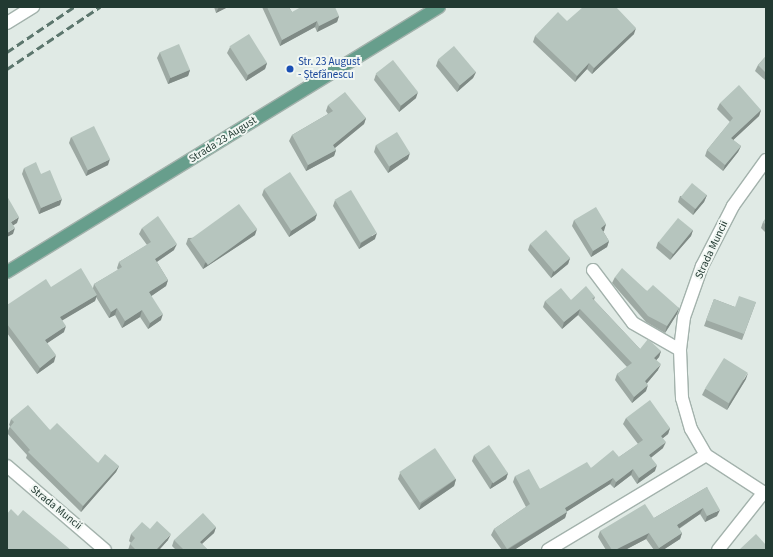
<!DOCTYPE html>
<meta charset="utf-8">
<style>
body{margin:0}
#map{position:relative;width:773px;height:557px;overflow:hidden;background:#e0eae5;font-family:"Source Sans 3",sans-serif}
div>[style]{position:absolute}
.roads{filter:drop-shadow(1px 0 #a3b2ac) drop-shadow(-1px 0 #a3b2ac) drop-shadow(0 1px #a3b2ac) drop-shadow(0 -1px #a3b2ac)}
.minor>*{height:12px;margin:-6px;padding:0 6px;transform-origin:6px;border-radius:6px;background:#fff}
.major>*{height:12px;margin:-6px;padding:0 6px;transform-origin:6px;border-radius:6px;background:#679e8c}
.rail>*{height:3px;margin-top:-1.5px;transform-origin:0;background:repeating-linear-gradient(90deg,#5c766d 0 8px,transparent 0 12px)}
.wall>*{inset:0;background:#9da9a3}
.shaded-wall>*{inset:0;background:#7f8a85}
.building>*{inset:0;background:#b6c5be;transform-origin:0 0}
.dots>*{width:11px;height:11px;translate:-50% -50%;box-sizing:border-box;border:2px solid #f1f7f3;border-radius:50%}
span{translate:-50% -50%;white-space:nowrap;text-align:center;line-height:1.15;-webkit-text-stroke:4px #f1f7f3;paint-order:stroke}
.transit-label{font-size:11px;color:#164399}
.left{translate:0 -50%;text-align:left}
.street-label{font-size:11px;color:#223a32}
.frame{position:absolute;inset:0;border:8px solid #223a32;pointer-events:none}
</style>
<div id="map">
<div class="roads">
<div class="minor">
<i style="left:7px;top:23px;width:31px;rotate:-32deg"></i>
<i style="left:766px;top:160px;width:57px;rotate:125.7deg"></i>
<i style="left:733px;top:206px;width:68px;rotate:117.3deg"></i>
<i style="left:702px;top:266px;width:54px;rotate:109.4deg"></i>
<i style="left:684px;top:317px;width:33px;rotate:97deg"></i>
<i style="left:680px;top:350px;width:48px;rotate:87.6deg"></i>
<i style="left:682px;top:398px;width:32px;rotate:74deg"></i>
<i style="left:691px;top:429px;width:30px;rotate:60deg"></i>
<i style="left:706px;top:455px;width:72px;rotate:33deg"></i>
<i style="left:593px;top:270px;width:66px;rotate:53deg"></i>
<i style="left:633px;top:323px;width:54px;rotate:29.9deg"></i>
<i style="left:7px;top:466px;width:129px;rotate:40.6deg"></i>
<i style="left:548px;top:550px;width:184px;rotate:-31deg"></i>
<i style="left:718px;top:550px;width:74px;rotate:-51.6deg"></i>
</div>
<div class="major">
<i style="left:7px;top:272px;width:507px;rotate:-31.53deg"></i>
</div>
</div>
<div class="rail">
<i style="left:7px;top:52px;width:81px;rotate:-33.9deg"></i>
<i style="left:7px;top:69px;width:112px;rotate:-33.7deg"></i>
</div>
<div class="wall">
<i style="clip-path:polygon(214px 7px,228px 7px,216px 13px)"></i>
<i style="clip-path:polygon(262px 7px,289px 7px,292px 12px,339px 16px,337px 22px,317px 32px,315px 27px,280px 46px)"></i>
<i style="clip-path:polygon(567px 21px,634px 34px,592px 74px,587px 69px,575px 82px,533px 42px,535px 36px)"></i>
<i style="clip-path:polygon(230px 47px,267px 63px,265px 69px,246px 81px,227px 53px)"></i>
<i style="clip-path:polygon(160px 52px,190px 70px,188px 76px,168px 84px,157px 58px)"></i>
<i style="clip-path:polygon(766px 56px,766px 81px,755px 71px,758px 65px)"></i>
<i style="clip-path:polygon(438px 60px,476px 72px,473px 78px,457px 92px,436px 66px)"></i>
<i style="clip-path:polygon(376px 74px,416px 98px,399px 112px,374px 80px)"></i>
<i style="clip-path:polygon(720px 103px,761px 110px,759px 116px,733px 140px,741px 146px,738px 152px,723px 171px,705px 156px,707px 150px,730px 122px,717px 109px)"></i>
<i style="clip-path:polygon(328px 105px,366px 118px,364px 124px,335px 148px,336px 150px,334px 156px,306px 171px,289px 141px,292px 135px,328px 114px,326px 111px)"></i>
<i style="clip-path:polygon(71px 137px,108px 165px,86px 176px,69px 143px)"></i>
<i style="clip-path:polygon(376px 145px,408px 159px,388px 173px,374px 152px)"></i>
<i style="clip-path:polygon(24px 168px,41px 174px,60px 205px,39px 214px,22px 174px)"></i>
<i style="clip-path:polygon(264px 189px,317px 214px,315px 220px,289px 237px,262px 195px)"></i>
<i style="clip-path:polygon(707px 195px,704px 202px,693px 215px,678px 202px,680px 196px)"></i>
<i style="clip-path:polygon(335px 200px,375px 239px,359px 249px,333px 206px)"></i>
<i style="clip-path:polygon(766px 218px,766px 233px,761px 228px,763px 222px)"></i>
<i style="clip-path:polygon(574px 220px,606px 224px,603px 231px,609px 241px,607px 247px,591px 257px,572px 226px)"></i>
<i style="clip-path:polygon(142px 228px,174px 250px,157px 262px,168px 280px,166px 286px,151px 296px,161px 320px,148px 329px,140px 317px,122px 328px,115px 315px,109px 318px,96px 297px,95px 301px,62px 320px,64px 332px,47px 343px,54px 362px,37px 374px,7px 333px,7px 305px,51px 287px,93px 288px,94px 284px,118px 270px,117px 268px,119px 262px,147px 245px,139px 234px)"></i>
<i style="clip-path:polygon(693px 230px,691px 236px,670px 260px,656px 248px,658px 242px)"></i>
<i style="clip-path:polygon(255px 235px,203px 269px,186px 244px,188px 238px)"></i>
<i style="clip-path:polygon(530px 244px,570px 258px,568px 264px,551px 278px,528px 250px)"></i>
<i style="clip-path:polygon(615px 277px,647px 291px,679px 308px,677px 314px,665px 333px,646px 322px,612px 283px)"></i>
<i style="clip-path:polygon(595px 297px,594px 300px,640px 349px,661px 351px,659px 357px,656px 360px,658px 370px,647px 383px,646px 391px,632px 403px,615px 380px,617px 374px,627px 367px,578px 315px,562px 329px,543px 307px,545px 301px,571px 300px)"></i>
<i style="clip-path:polygon(714px 299px,735px 307px,756px 302px,742px 340px,704px 326px)"></i>
<i style="clip-path:polygon(746px 379px,727px 410px,702px 395px,705px 389px)"></i>
<i style="clip-path:polygon(626px 418px,670px 428px,668px 434px,663px 438px,663px 448px,651px 457px,655px 471px,637px 484px,631px 475px,614px 488px,610px 484px,567px 511px,565px 518px,514px 550px,502px 550px,491px 535px,494px 529px,526px 507px,513px 482px,515px 476px,540px 489px,591px 468px,619px 457px,638px 444px,623px 424px)"></i>
<i style="clip-path:polygon(11px 419px,50px 430px,98px 463px,119px 466px,116px 472px,81px 512px,26px 458px,27px 455px,7px 433px,10px 426px,9px 425px)"></i>
<i style="clip-path:polygon(474px 455px,508px 473px,506px 479px,490px 489px,472px 461px)"></i>
<i style="clip-path:polygon(400px 473px,456px 479px,454px 486px,419px 510px,398px 479px)"></i>
<i style="clip-path:polygon(707px 487px,717px 516px,705px 522px,700px 514px,679px 529px,682px 533px,680px 539px,663px 550px,654px 550px,646px 539px,625px 550px,606px 550px,598px 537px,600px 531px,654px 518px)"></i>
<i style="clip-path:polygon(216px 527px,214px 533px,202px 544px,208px 550px,176px 550px,172px 546px,174px 540px)"></i>
<i style="clip-path:polygon(150px 529px,168px 540px,159px 550px,128px 550px,130px 544px,131px 543px,129px 541px,131px 534px)"></i>
</div>
<div class="shaded-wall">
<i style="clip-path:polygon(219px 7px,228px 7px,216px 13px)"></i>
<i style="clip-path:polygon(339px 16px,337px 22px,317px 32px,319px 26px)"></i>
<i style="clip-path:polygon(317px 21px,315px 27px,280px 46px,282px 40px)"></i>
<i style="clip-path:polygon(636px 28px,634px 34px,592px 74px,594px 68px)"></i>
<i style="clip-path:polygon(267px 63px,265px 69px,246px 81px,248px 75px)"></i>
<i style="clip-path:polygon(589px 63px,587px 69px,575px 82px,577px 76px)"></i>
<i style="clip-path:polygon(190px 70px,188px 76px,168px 84px,170px 78px)"></i>
<i style="clip-path:polygon(476px 72px,473px 78px,457px 92px,460px 85px)"></i>
<i style="clip-path:polygon(418px 92px,416px 98px,399px 112px,401px 105px)"></i>
<i style="clip-path:polygon(761px 110px,759px 116px,729px 144px,731px 138px)"></i>
<i style="clip-path:polygon(366px 118px,364px 124px,331px 151px,333px 145px)"></i>
<i style="clip-path:polygon(741px 146px,738px 152px,723px 171px,725px 165px)"></i>
<i style="clip-path:polygon(336px 150px,334px 156px,306px 171px,308px 165px)"></i>
<i style="clip-path:polygon(410px 153px,408px 159px,388px 173px,390px 166px)"></i>
<i style="clip-path:polygon(110px 159px,108px 165px,86px 176px,88px 170px)"></i>
<i style="clip-path:polygon(707px 195px,704px 202px,693px 215px,695px 209px)"></i>
<i style="clip-path:polygon(62px 199px,60px 205px,39px 214px,41px 208px)"></i>
<i style="clip-path:polygon(317px 214px,315px 220px,289px 237px,291px 231px)"></i>
<i style="clip-path:polygon(19px 217px,17px 223px,9px 228px,11px 222px)"></i>
<i style="clip-path:polygon(606px 224px,604px 231px,599px 234px,601px 228px)"></i>
<i style="clip-path:polygon(15px 228px,13px 234px,7px 237px,7px 233px)"></i>
<i style="clip-path:polygon(257px 229px,255px 235px,203px 269px,205px 263px)"></i>
<i style="clip-path:polygon(693px 230px,691px 236px,670px 260px,673px 254px)"></i>
<i style="clip-path:polygon(377px 233px,375px 239px,359px 249px,361px 243px)"></i>
<i style="clip-path:polygon(609px 241px,607px 247px,591px 257px,593px 251px)"></i>
<i style="clip-path:polygon(177px 244px,174px 250px,152px 265px,155px 259px)"></i>
<i style="clip-path:polygon(570px 258px,568px 264px,551px 278px,553px 272px)"></i>
<i style="clip-path:polygon(168px 280px,166px 286px,147px 299px,149px 292px)"></i>
<i style="clip-path:polygon(97px 295px,95px 301px,58px 323px,60px 317px)"></i>
<i style="clip-path:polygon(117px 308px,115px 315px,109px 318px,111px 312px)"></i>
<i style="clip-path:polygon(679px 308px,677px 314px,665px 333px,667px 326px)"></i>
<i style="clip-path:polygon(580px 309px,578px 315px,562px 329px,564px 322px)"></i>
<i style="clip-path:polygon(142px 310px,140px 317px,122px 328px,125px 321px)"></i>
<i style="clip-path:polygon(163px 314px,161px 320px,148px 329px,150px 323px)"></i>
<i style="clip-path:polygon(66px 326px,64px 332px,43px 346px,45px 340px)"></i>
<i style="clip-path:polygon(661px 351px,659px 357px,652px 365px,654px 358px)"></i>
<i style="clip-path:polygon(56px 355px,54px 362px,37px 374px,40px 368px)"></i>
<i style="clip-path:polygon(661px 364px,658px 370px,643px 388px,645px 381px)"></i>
<i style="clip-path:polygon(748px 373px,746px 379px,727px 410px,729px 404px)"></i>
<i style="clip-path:polygon(648px 385px,646px 391px,632px 403px,634px 397px)"></i>
<i style="clip-path:polygon(670px 428px,668px 434px,658px 442px,661px 436px)"></i>
<i style="clip-path:polygon(666px 442px,663px 448px,647px 461px,649px 455px)"></i>
<i style="clip-path:polygon(657px 465px,655px 471px,637px 484px,639px 478px)"></i>
<i style="clip-path:polygon(119px 466px,116px 472px,81px 512px,83px 506px)"></i>
<i style="clip-path:polygon(633px 469px,631px 475px,614px 488px,616px 482px)"></i>
<i style="clip-path:polygon(508px 473px,506px 479px,490px 489px,492px 483px)"></i>
<i style="clip-path:polygon(613px 478px,610px 484px,563px 514px,565px 508px)"></i>
<i style="clip-path:polygon(456px 479px,454px 486px,419px 510px,421px 504px)"></i>
<i style="clip-path:polygon(703px 508px,700px 514px,675px 531px,677px 525px)"></i>
<i style="clip-path:polygon(720px 510px,717px 516px,705px 522px,707px 516px)"></i>
<i style="clip-path:polygon(567px 512px,565px 518px,514px 550px,507px 550px)"></i>
<i style="clip-path:polygon(216px 527px,214px 533px,197px 548px,200px 542px)"></i>
<i style="clip-path:polygon(649px 533px,646px 539px,625px 550px,615px 550px)"></i>
<i style="clip-path:polygon(682px 533px,680px 539px,663px 550px,658px 550px,659px 548px)"></i>
<i style="clip-path:polygon(171px 534px,168px 540px,159px 550px,156px 550px)"></i>
</div>
<div class="building">
<i style="clip-path:polygon(267px 7px,289px 7px,292px 12px,301px 7px,335px 7px,339px 16px,319px 26px,317px 21px,282px 40px)"></i>
<i style="clip-path:polygon(583px 7px,616px 7px,636px 28px,594px 68px,589px 63px,577px 76px,535px 36px,558px 12px,567px 21px)"></i>
<i style="left:249px;top:34px;width:34px;height:23px;rotate:58deg"></i>
<i style="left:179px;top:44px;width:28px;height:21px;rotate:67deg"></i>
<i style="left:454px;top:46px;width:34px;height:21px;rotate:50deg"></i>
<i style="clip-path:polygon(766px 56px,766px 73px,758px 65px)"></i>
<i style="left:393px;top:60px;width:41px;height:22px;rotate:52deg"></i>
<i style="clip-path:polygon(739px 85px,761px 110px,731px 138px,741px 146px,725px 165px,707px 150px,733px 118px,720px 103px)"></i>
<i style="clip-path:polygon(345px 92px,366px 118px,333px 145px,336px 150px,308px 165px,292px 135px,333px 111px,328px 105px)"></i>
<i style="left:94px;top:126px;width:37px;height:25px;rotate:64deg"></i>
<i style="left:397px;top:132px;width:25px;height:25px;rotate:58deg"></i>
<i style="clip-path:polygon(36px 162px,41px 174px,50px 170px,62px 199px,41px 208px,24px 168px)"></i>
<i style="left:290px;top:172px;width:50px;height:31px;rotate:57deg"></i>
<i style="left:692px;top:183px;width:19px;height:18px;rotate:39deg"></i>
<i style="left:351px;top:190px;width:50px;height:19px;rotate:59deg"></i>
<i style="clip-path:polygon(7px 196px,19px 217px,11px 222px,15px 228px,7px 233px)"></i>
<i style="left:239px;top:204px;width:31px;height:61px;rotate:54deg"></i>
<i style="clip-path:polygon(596px 207px,606px 224px,601px 228px,609px 241px,593px 251px,574px 220px)"></i>
<i style="clip-path:polygon(158px 216px,177px 244px,155px 259px,168px 280px,149px 292px,163px 314px,150px 323px,142px 310px,125px 321px,117px 308px,111px 312px,94px 284px,122px 267px,119px 262px,151px 242px,142px 228px)"></i>
<i style="left:678px;top:218px;width:19px;height:31px;rotate:39deg"></i>
<i style="clip-path:polygon(766px 218px,766px 225px,763px 222px)"></i>
<i style="left:546px;top:230px;width:37px;height:21px;rotate:49deg"></i>
<i style="clip-path:polygon(81px 268px,97px 295px,60px 317px,66px 326px,45px 340px,56px 355px,40px 368px,7px 324px,7px 305px,46px 279px,51px 287px)"></i>
<i style="clip-path:polygon(622px 268px,647px 291px,653px 285px,679px 308px,667px 326px,648px 316px,615px 277px)"></i>
<i style="clip-path:polygon(586px 286px,595px 297px,592px 298px,640px 349px,648px 339px,661px 351px,654px 358px,661px 364px,645px 381px,648px 385px,634px 397px,617px 374px,632px 363px,580px 309px,564px 322px,545px 301px,561px 288px,571px 300px)"></i>
<i style="clip-path:polygon(739px 296px,756px 302px,744px 334px,706px 320px,714px 299px,735px 307px)"></i>
<i style="left:724px;top:358px;width:28px;height:36px;rotate:32deg"></i>
<i style="clip-path:polygon(650px 400px,670px 428px,661px 436px,666px 442px,649px 455px,657px 465px,639px 478px,633px 469px,616px 482px,613px 478px,565px 508px,567px 512px,507px 549px,494px 529px,530px 504px,515px 476px,529px 469px,540px 489px,587px 462px,591px 468px,613px 450px,619px 457px,643px 440px,626px 418px)"></i>
<i style="clip-path:polygon(28px 405px,50px 430px,57px 423px,98px 463px,105px 454px,119px 466px,83px 506px,28px 452px,30px 450px,10px 427px,14px 422px,11px 419px)"></i>
<i style="left:489px;top:445px;width:34px;height:18px;rotate:56deg"></i>
<i style="left:435px;top:448px;width:37px;height:43px;rotate:56deg"></i>
<i style="clip-path:polygon(707px 487px,720px 510px,707px 516px,703px 508px,677px 525px,682px 533px,659px 548px,649px 533px,615px 550px,612px 550px,600px 531px,645px 504px,654px 518px)"></i>
<i style="clip-path:polygon(11px 509px,18px 516px,23px 510px,71px 550px,7px 550px,7px 514px)"></i>
<i style="clip-path:polygon(203px 513px,216px 527px,200px 542px,208px 550px,184px 550px,174px 540px)"></i>
<i style="clip-path:polygon(157px 521px,171px 534px,156px 550px,136px 550px,130px 544px,135px 538px,131px 534px,142px 522px,150px 529px)"></i>
<i style="clip-path:polygon(756px 534px,766px 545px,766px 550px,739px 550px)"></i>
</div>
<div class="dots">
<i style="left:290px;top:69px;background:#1a4fb4"></i>
</div>
<div class="transit-label">
<span class="left" style="left:298px;top:69px">Str. 23 August<br>- Ștefănescu</span>
</div>
<div class="street-label">
<span style="left:223px;top:140px;rotate:-32deg">Strada 23 August</span>
<span style="left:712px;top:250px;rotate:-65deg">Strada Muncii</span>
<span style="left:56px;top:508px;rotate:39deg">Strada Muncii</span>
</div>
<div class="frame"></div>
</div>
